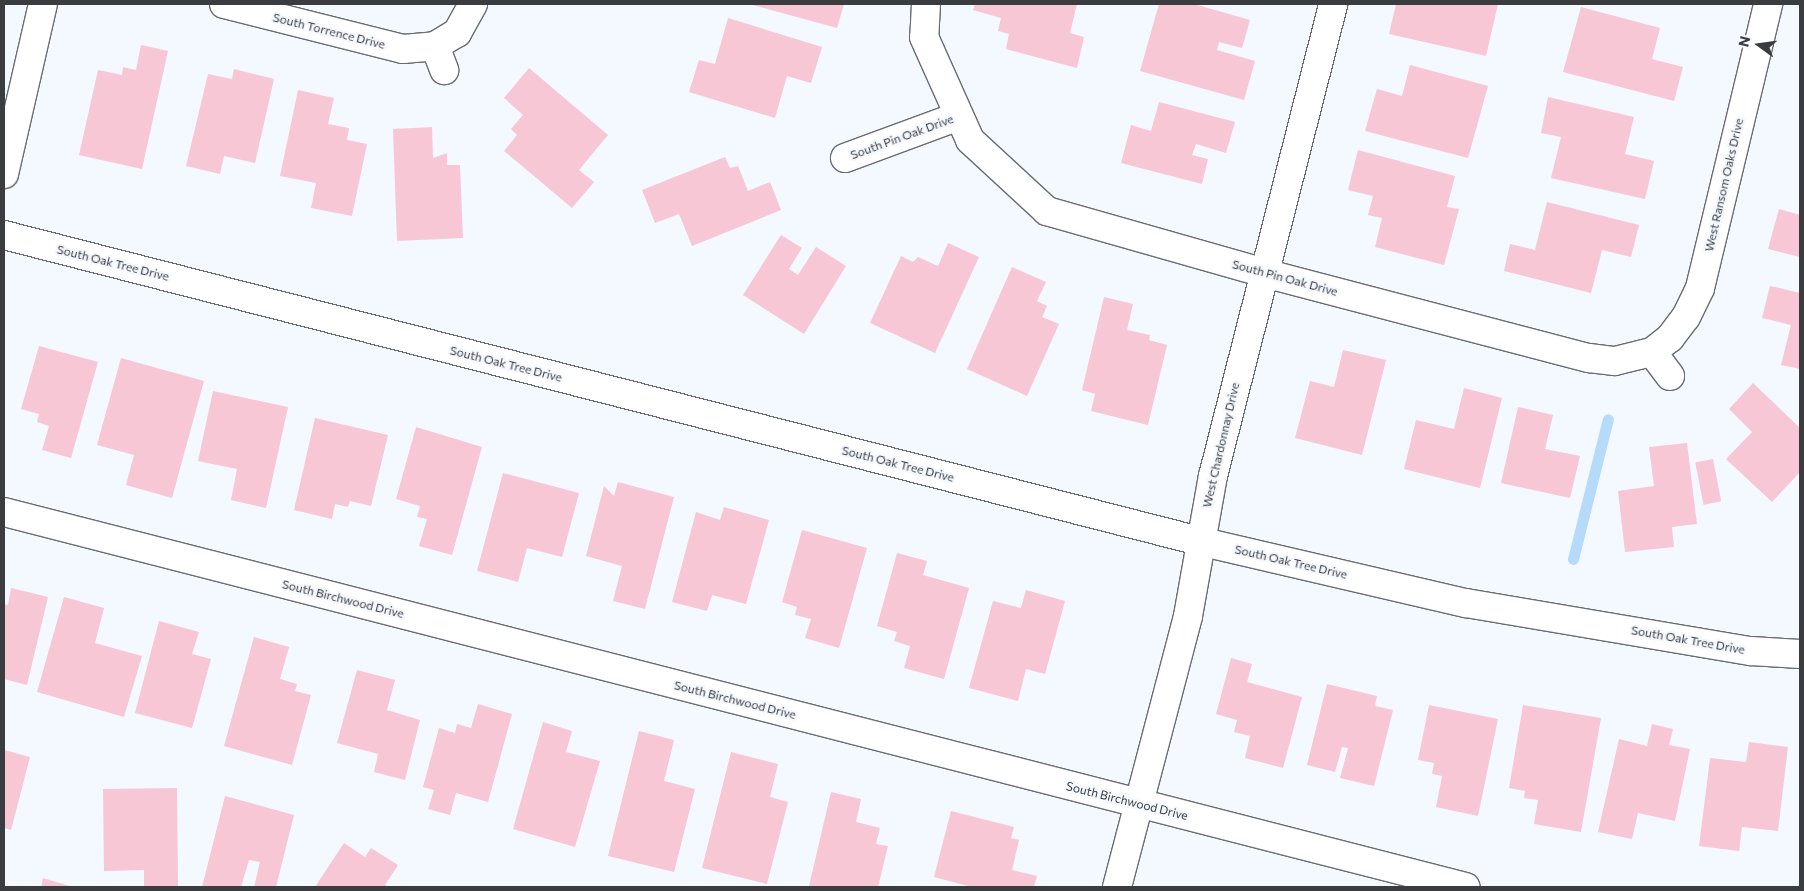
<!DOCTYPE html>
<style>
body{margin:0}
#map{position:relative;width:1804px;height:891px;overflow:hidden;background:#f4f8ff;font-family:Commissioner,sans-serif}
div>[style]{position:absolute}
.stream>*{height:11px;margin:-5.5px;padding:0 5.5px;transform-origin:5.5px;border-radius:5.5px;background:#b6dbfa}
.building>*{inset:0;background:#f7c7d6;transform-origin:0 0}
.roads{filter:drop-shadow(1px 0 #686c73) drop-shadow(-1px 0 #686c73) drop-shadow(0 1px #686c73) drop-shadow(0 -1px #686c73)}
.minor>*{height:28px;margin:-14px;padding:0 14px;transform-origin:14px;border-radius:14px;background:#fff}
.tertiary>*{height:28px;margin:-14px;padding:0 14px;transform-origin:14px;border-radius:14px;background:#fff}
span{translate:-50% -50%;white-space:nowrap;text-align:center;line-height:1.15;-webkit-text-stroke:4.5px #f4f8ff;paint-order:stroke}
.street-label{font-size:12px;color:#3a3c3f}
.frame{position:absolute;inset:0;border:5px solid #3a3c3f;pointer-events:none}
.north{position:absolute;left:1734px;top:20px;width:50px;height:50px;-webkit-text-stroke:4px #f4f8ff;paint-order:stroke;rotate:284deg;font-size:14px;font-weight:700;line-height:20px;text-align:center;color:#3a3c3f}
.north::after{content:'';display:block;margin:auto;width:18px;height:22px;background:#3a3c3f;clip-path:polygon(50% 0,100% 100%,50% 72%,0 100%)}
</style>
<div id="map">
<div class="stream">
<i style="left:1573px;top:559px;width:144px;rotate:-76deg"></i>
</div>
<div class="building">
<i style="clip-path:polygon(749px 4px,844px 4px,837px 28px)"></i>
<i style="clip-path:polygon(975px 4px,1077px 4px,1070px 33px,1084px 37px,1077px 68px,1006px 49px,1009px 34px,998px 31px,1001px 18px,973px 10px)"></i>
<i style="clip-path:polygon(1159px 4px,1194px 4px,1250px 20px,1242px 48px,1219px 42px,1217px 50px,1255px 61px,1244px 100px,1140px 71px)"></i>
<i style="clip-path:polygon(1396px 4px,1498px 4px,1486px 56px,1389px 34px)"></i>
<i style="clip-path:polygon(1581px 7px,1660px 28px,1652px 59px,1683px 67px,1674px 101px,1563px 72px)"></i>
<i style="clip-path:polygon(728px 18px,822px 47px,811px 83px,787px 76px,775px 118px,689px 92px,699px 60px,715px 64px)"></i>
<i style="clip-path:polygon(141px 45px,168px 51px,142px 169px,79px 155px,98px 70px,122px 75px,123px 67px,136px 70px)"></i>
<i style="clip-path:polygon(1410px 65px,1488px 86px,1468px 158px,1365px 131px,1377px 89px,1402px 96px)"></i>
<i style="clip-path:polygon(529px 68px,608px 135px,579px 170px,594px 182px,572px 208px,504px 151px,517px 135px,511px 129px,523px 115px,504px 98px)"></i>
<i style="clip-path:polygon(234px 69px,274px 79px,255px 163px,224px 156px,220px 174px,186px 166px,208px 74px,232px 79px)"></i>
<i style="clip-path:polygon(298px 90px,334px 98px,328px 124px,349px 128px,347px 140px,367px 144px,352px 216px,311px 208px,316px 183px,280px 176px)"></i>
<i style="clip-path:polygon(1548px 97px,1634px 117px,1625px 154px,1654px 161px,1645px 199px,1551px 178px,1561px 137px,1541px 133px)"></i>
<i style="clip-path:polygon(1159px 102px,1235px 122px,1226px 153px,1196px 144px,1192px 155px,1208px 159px,1202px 184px,1121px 163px,1131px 125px,1151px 131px)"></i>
<i style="clip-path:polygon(432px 127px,433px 158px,447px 153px,447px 165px,460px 165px,463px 238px,397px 241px,393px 129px)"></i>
<i style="clip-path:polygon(1358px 150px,1455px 176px,1447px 207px,1459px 209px,1444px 265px,1375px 247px,1382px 218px,1368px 215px,1373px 196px,1348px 190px)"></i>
<i style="clip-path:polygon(725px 157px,730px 168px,738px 166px,748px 191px,770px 182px,781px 210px,692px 246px,679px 214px,655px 223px,642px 190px)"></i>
<i style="clip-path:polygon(1547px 202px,1639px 225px,1631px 257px,1602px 250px,1591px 293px,1504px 271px,1510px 244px,1535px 250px)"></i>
<i style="clip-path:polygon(1779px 209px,1800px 215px,1800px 257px,1768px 249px)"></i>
<i style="clip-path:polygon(781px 235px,802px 248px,789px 269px,798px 275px,816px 247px,846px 266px,804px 334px,743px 295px)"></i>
<i style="clip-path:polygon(948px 243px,979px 257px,935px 353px,870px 323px,901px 256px,913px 262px,918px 257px,938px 266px)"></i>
<i style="clip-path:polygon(1012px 267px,1046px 282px,1037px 301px,1047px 306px,1042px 317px,1059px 324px,1027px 396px,967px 369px)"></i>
<i style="clip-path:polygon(1770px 286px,1800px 293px,1800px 369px,1781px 365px,1791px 325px,1762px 318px)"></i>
<i style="clip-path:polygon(1104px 297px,1133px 304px,1127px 330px,1150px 335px,1149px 340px,1167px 345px,1148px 425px,1091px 411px,1095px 394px,1082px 390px)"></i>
<i style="clip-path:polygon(39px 346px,98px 362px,71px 458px,42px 450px,49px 426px,37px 422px,39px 414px,21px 409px)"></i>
<i style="clip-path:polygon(1343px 350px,1386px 360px,1362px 455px,1295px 438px,1310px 381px,1334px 387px)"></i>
<i style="clip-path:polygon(121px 358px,204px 381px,172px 498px,126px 485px,134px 455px,97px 445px)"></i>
<i style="clip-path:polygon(1753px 383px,1800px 428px,1800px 472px,1772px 502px,1726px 459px,1752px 432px,1729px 409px)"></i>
<i style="clip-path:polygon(1464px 388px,1502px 398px,1480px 488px,1404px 469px,1416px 420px,1454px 429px)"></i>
<i style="clip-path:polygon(213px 391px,288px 407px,266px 508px,231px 500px,237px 469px,198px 461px)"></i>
<i style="clip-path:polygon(1518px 407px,1553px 415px,1545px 449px,1580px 456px,1570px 498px,1501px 483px)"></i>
<i style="clip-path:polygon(315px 418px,388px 435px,371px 506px,350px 501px,348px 507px,335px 504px,332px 519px,294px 510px)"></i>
<i style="clip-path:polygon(416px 427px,482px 447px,452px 555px,419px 546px,427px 519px,417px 517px,420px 506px,396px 499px)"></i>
<i style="clip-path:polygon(1687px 443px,1697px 524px,1672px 527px,1674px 547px,1625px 552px,1618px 491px,1654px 486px,1649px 447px)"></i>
<i style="left:1713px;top:459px;width:43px;height:18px;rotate:79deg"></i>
<i style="clip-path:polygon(503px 473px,579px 493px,562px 557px,527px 548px,518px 582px,477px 571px)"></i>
<i style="clip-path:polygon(618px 482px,674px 497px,645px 609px,613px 601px,622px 566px,586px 556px,604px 486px,614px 496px)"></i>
<i style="clip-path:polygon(724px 507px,769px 520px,746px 604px,712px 595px,707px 611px,672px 602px,696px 512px,720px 520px)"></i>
<i style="clip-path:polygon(802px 530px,867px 548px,839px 648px,805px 638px,811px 619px,795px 615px,797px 607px,782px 602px)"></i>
<i style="clip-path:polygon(897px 553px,927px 561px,923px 575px,969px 588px,944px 679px,904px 668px,910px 646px,894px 641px,897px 632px,877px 626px)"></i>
<i style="clip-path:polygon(11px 588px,48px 597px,27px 685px,4px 679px,4px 604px,8px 605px)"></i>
<i style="clip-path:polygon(1026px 590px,1065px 601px,1045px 674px,1026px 669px,1018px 701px,969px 688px,993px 601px,1021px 608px)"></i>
<i style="clip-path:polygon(64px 597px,104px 608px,95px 643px,142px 656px,124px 717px,37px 692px)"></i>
<i style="clip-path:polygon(159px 621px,199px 632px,192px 654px,211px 659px,192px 728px,135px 713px)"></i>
<i style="clip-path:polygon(254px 637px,289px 647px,280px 679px,297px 684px,295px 691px,311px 695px,292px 765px,224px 746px)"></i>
<i style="clip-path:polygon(1231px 658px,1252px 664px,1247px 682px,1302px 697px,1283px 768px,1245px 758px,1250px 736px,1234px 732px,1237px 720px,1216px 714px)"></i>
<i style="clip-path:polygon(357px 670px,395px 680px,387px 710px,420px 720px,405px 780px,374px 772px,378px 754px,337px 743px)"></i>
<i style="clip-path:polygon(1327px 684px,1377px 696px,1375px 706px,1393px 710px,1374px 786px,1340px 778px,1348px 748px,1342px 747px,1335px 772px,1307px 765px)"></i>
<i style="clip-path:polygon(478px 704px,512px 714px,488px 802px,456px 793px,450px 815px,428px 809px,434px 790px,423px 787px,439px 728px,455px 733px,457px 724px,471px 728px)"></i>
<i style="clip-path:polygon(1429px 705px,1498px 719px,1478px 816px,1436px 807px,1442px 776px,1432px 774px,1434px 763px,1418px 760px)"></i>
<i style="clip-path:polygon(1523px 705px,1601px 718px,1581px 832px,1534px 824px,1538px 800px,1524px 798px,1525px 791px,1509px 788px)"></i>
<i style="clip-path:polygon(543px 722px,572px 731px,566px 752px,600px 761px,575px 847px,513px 829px)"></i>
<i style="clip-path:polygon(1652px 724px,1673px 729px,1669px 745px,1690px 749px,1675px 821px,1638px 813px,1632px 839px,1598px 832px,1619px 739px,1647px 746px)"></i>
<i style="clip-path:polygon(639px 731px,674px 740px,664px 781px,695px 789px,674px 872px,608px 856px)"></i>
<i style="clip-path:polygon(1749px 742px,1788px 747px,1778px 831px,1742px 827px,1739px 851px,1699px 846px,1710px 758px,1746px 762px)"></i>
<i style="clip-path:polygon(4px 750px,30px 757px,11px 830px,4px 828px)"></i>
<i style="clip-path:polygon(731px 752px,778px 764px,770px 797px,788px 802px,767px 884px,702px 868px)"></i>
<i style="clip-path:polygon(177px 788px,178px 887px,144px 887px,144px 870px,104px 871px,103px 789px)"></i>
<i style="clip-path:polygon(831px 792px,861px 799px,856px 822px,880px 828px,876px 844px,888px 846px,878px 887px,809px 886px)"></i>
<i style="clip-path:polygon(225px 796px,294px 815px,276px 887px,254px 887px,260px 862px,249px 860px,241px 887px,202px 887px)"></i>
<i style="clip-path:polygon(951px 811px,1014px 827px,1011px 838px,1019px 840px,1012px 870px,1037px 876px,1034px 887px,972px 887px,934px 877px)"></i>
<i style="clip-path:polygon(344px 843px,365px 857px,371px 848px,398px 865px,385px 885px,389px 887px,315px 887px)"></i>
<i style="clip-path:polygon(43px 878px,73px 887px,41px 887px)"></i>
</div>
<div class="roads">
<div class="minor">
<i style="left:224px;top:4px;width:185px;rotate:14.1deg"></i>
<i style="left:403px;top:49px;width:32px;rotate:-5deg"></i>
<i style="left:435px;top:46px;width:26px;rotate:-31deg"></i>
<i style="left:457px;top:33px;width:33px;rotate:-61deg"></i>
<i style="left:926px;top:4px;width:33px;rotate:93deg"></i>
<i style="left:924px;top:37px;width:113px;rotate:65.9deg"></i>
<i style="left:970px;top:140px;width:105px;rotate:42.7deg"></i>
<i style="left:1047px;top:211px;width:226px;rotate:15.9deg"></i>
<i style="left:1264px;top:273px;width:336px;rotate:14.7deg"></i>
<i style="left:1589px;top:358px;width:26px;rotate:7deg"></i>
<i style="left:1615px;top:361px;width:38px;rotate:-14deg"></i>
<i style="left:1652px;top:352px;width:23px;rotate:-38deg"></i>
<i style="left:1670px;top:338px;width:26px;rotate:-53deg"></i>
<i style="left:1686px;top:317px;width:32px;rotate:-64deg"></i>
<i style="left:1700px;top:288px;width:292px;rotate:-76.5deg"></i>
<i style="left:435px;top:46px;width:26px;rotate:69deg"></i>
<i style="left:845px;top:158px;width:121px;rotate:-20.2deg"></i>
<i style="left:4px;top:174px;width:174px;rotate:-77.1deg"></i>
<i style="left:1652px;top:352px;width:30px;rotate:53deg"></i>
<i style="left:4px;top:512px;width:1509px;rotate:14.39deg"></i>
<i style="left:1117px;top:887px;width:280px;rotate:-75.3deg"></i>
<i style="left:1188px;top:616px;width:142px;rotate:-79.9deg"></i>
<i style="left:1213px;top:476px;width:487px;rotate:-75.7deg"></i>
</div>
<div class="tertiary">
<i style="left:4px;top:235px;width:1234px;rotate:14.36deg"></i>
<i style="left:1199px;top:541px;width:274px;rotate:13.1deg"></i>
<i style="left:1466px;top:603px;width:289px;rotate:9.6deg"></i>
<i style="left:1751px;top:651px;width:49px;rotate:3.5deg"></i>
</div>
</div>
<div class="street-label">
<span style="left:329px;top:31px;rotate:14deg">South Torrence Drive</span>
<span style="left:902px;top:137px;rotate:-20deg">South Pin Oak Drive</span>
<span style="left:1724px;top:185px;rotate:-77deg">West Ransom Oaks Drive</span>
<span style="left:113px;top:263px;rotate:14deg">South Oak Tree Drive</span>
<span style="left:1285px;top:278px;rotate:15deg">South Pin Oak Drive</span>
<span style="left:506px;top:364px;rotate:14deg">South Oak Tree Drive</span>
<span style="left:1221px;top:445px;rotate:-77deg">West Chardonnay Drive</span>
<span style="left:898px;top:464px;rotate:14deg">South Oak Tree Drive</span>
<span style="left:1291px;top:562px;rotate:13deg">South Oak Tree Drive</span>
<span style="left:343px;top:599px;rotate:14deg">South Birchwood Drive</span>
<span style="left:1688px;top:640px;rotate:10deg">South Oak Tree Drive</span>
<span style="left:735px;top:700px;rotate:14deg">South Birchwood Drive</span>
<span style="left:1127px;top:801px;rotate:14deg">South Birchwood Drive</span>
</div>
<div class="frame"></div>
<div class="north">N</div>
</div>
